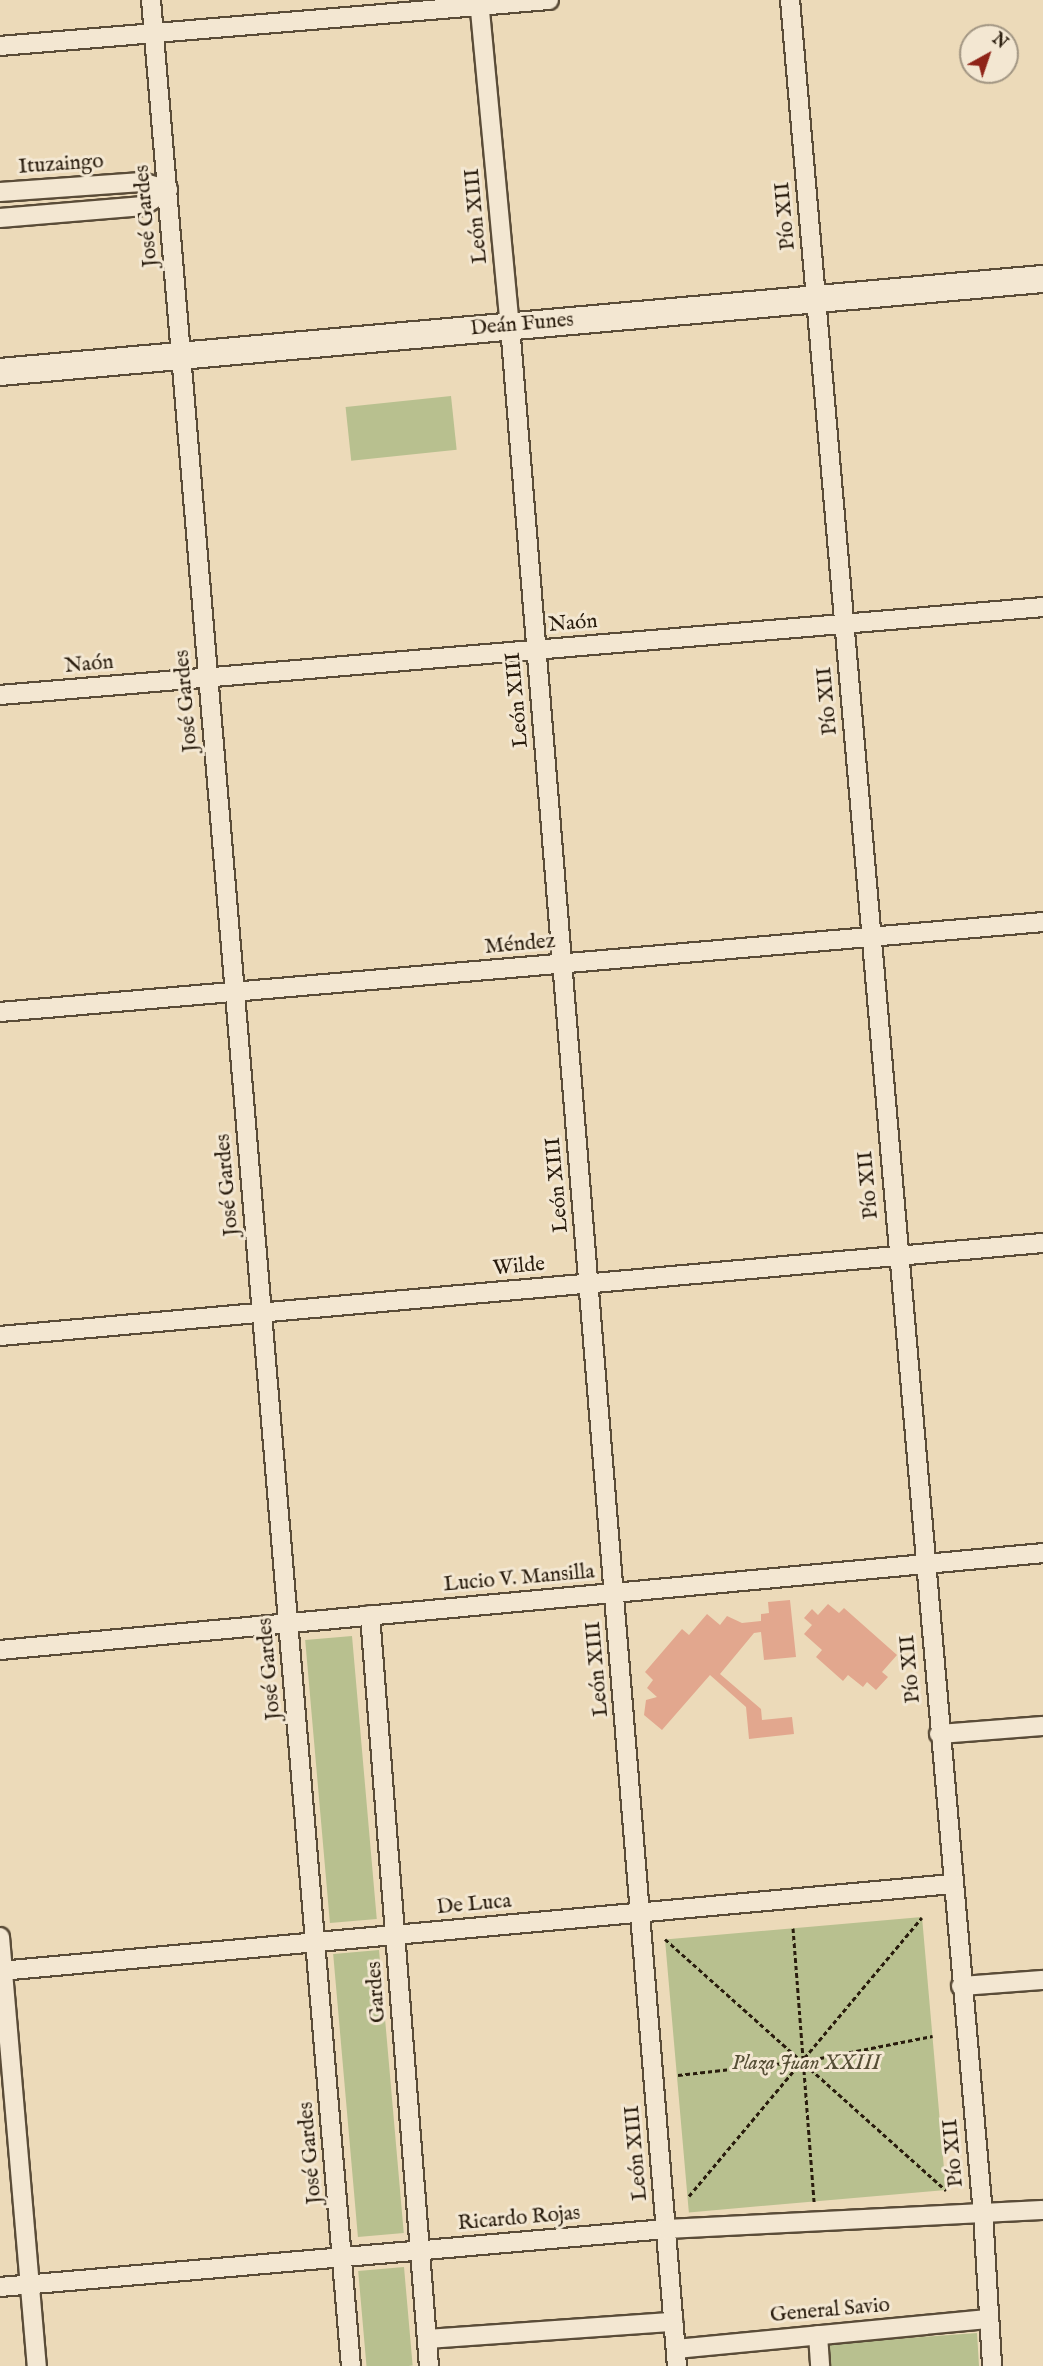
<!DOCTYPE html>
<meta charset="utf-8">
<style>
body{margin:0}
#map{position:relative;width:1043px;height:2366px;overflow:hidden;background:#ecdab9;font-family:"IM FELL English",serif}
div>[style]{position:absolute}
.green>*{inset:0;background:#b8c08f;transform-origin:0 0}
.building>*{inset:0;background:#e2a78e}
.path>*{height:3px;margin-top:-1.5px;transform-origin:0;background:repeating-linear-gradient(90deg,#291c0d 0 4.5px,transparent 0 7.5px)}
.roads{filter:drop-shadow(2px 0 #5a4c38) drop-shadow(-2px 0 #5a4c38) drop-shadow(0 2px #5a4c38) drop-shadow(0 -2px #5a4c38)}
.street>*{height:18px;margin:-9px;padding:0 9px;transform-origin:9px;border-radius:9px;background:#f3e7d2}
.secondary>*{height:26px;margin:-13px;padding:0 13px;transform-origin:13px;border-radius:13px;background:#f3e7d2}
span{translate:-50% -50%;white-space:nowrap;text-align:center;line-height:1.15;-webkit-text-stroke:6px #f3e7d2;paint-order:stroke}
.street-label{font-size:21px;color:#291c0d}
.park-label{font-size:21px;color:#544d34;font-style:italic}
.north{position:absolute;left:959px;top:24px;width:60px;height:60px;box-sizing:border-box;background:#f3e7d2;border:2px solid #a29683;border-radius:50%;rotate:40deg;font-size:16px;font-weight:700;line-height:24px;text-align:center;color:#291c0d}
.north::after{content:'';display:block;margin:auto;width:21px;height:27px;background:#8f2418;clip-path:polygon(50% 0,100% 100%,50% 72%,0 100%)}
</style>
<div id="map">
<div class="green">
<i style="left:451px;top:396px;width:54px;height:106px;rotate:84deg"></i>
<i style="left:352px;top:1636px;width:284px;height:47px;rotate:85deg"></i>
<i style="left:922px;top:1917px;width:274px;height:258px;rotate:85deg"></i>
<i style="left:379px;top:1950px;width:284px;height:46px;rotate:85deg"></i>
<i style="left:404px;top:2267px;width:99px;height:46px;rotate:85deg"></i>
<i style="clip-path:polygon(977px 2333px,979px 2366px,828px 2366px,826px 2344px)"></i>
</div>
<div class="building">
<i style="clip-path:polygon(790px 1600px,796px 1657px,764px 1660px,761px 1632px,754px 1633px,720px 1674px,761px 1709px,762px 1720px,792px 1717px,794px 1734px,749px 1739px,746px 1707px,710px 1675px,662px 1730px,644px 1715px,646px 1700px,657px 1697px,647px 1688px,653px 1680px,645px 1672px,682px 1629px,689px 1635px,707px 1614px,720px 1625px,727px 1616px,742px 1623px,761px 1621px,761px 1614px,769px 1613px,768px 1602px)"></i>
<i style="clip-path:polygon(828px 1604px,839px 1613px,844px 1608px,897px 1655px,882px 1672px,888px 1677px,876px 1690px,867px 1682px,863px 1687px,848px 1675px,843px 1681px,816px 1657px,822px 1650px,804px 1634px,812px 1625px,804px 1618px,812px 1609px,818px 1615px)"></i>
</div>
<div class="path">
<i style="left:793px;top:1928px;width:275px;rotate:85.6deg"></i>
<i style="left:665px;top:1939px;width:377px;rotate:41.8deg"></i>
<i style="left:805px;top:2061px;width:130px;rotate:-11.1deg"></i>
<i style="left:678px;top:2075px;width:124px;rotate:-6.5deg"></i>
<i style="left:689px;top:2196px;width:363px;rotate:-50.1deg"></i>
</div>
<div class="roads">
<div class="street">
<i style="left:151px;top:0;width:2374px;rotate:85.17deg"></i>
<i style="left:479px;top:0;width:327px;rotate:84.6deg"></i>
<i style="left:510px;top:326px;width:2047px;rotate:85.32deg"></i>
<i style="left:790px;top:0;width:2221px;rotate:85.02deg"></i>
<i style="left:983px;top:2213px;width:153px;rotate:86.6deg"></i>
<i style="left:0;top:46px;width:551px;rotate:-4.79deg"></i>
<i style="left:0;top:192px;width:142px;rotate:-4deg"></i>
<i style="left:142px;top:182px;width:27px;rotate:17deg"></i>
<i style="left:0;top:218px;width:144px;rotate:-4.8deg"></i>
<i style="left:143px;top:206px;width:30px;rotate:-33deg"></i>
<i style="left:0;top:695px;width:1047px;rotate:-4.82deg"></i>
<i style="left:0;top:1012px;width:1047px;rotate:-4.93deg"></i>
<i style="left:0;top:1336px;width:1047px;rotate:-5.1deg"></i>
<i style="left:370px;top:1615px;width:753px;rotate:85.51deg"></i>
<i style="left:0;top:1650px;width:1048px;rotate:-5.31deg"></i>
<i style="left:939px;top:1734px;width:104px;rotate:-4.4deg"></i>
<i style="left:0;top:1937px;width:431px;rotate:85.1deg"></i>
<i style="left:0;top:1971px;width:956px;rotate:-5.22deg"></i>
<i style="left:961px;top:1986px;width:82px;rotate:-4.2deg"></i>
<i style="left:0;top:2287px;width:669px;rotate:-4.98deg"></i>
<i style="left:666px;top:2229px;width:377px;rotate:-2.9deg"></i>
<i style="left:818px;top:2335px;width:31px;rotate:86deg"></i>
<i style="left:427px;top:2339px;width:247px;rotate:-4deg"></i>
<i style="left:676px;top:2349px;width:313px;rotate:-5.5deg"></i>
</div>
<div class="secondary">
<i style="left:0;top:372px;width:1047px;rotate:-5.1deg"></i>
</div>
</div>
<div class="street-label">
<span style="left:61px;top:165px;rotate:-4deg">Ituzaingo</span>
<span style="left:147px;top:216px;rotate:-95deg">José Gardes</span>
<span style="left:477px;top:216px;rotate:-95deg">León XIII</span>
<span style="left:786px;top:216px;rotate:-95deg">Pío XII</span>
<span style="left:522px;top:325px;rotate:-5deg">Deán Funes</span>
<span style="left:573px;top:624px;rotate:-5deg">Naón</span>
<span style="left:89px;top:665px;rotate:-5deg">Naón</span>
<span style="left:518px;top:700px;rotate:-95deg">León XIII</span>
<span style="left:187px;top:701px;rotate:-95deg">José Gardes</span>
<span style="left:828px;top:701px;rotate:-95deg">Pío XII</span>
<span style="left:520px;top:945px;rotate:-5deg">Méndez</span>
<span style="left:228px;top:1185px;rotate:-95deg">José Gardes</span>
<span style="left:558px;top:1185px;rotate:-95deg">León XIII</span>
<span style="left:869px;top:1185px;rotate:-95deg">Pío XII</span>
<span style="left:519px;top:1267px;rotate:-5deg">Wilde</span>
<span style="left:519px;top:1579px;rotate:-5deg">Lucio V. Mansilla</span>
<span style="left:270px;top:1669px;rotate:-95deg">José Gardes</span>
<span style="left:598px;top:1669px;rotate:-95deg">León XIII</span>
<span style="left:911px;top:1669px;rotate:-95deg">Pío XII</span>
<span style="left:474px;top:1905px;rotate:-5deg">De Luca</span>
<span style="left:377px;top:1992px;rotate:-94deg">Gardes</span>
<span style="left:311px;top:2153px;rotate:-95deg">José Gardes</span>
<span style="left:637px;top:2153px;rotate:-95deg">León XIII</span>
<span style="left:954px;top:2153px;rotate:-95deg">Pío XII</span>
<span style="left:519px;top:2219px;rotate:-5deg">Ricardo Rojas</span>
<span style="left:830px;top:2311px;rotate:-5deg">General Savio</span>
</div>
<div class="park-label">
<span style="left:806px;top:2064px">Plaza Juan XXIII</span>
</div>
<div class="north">N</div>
</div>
